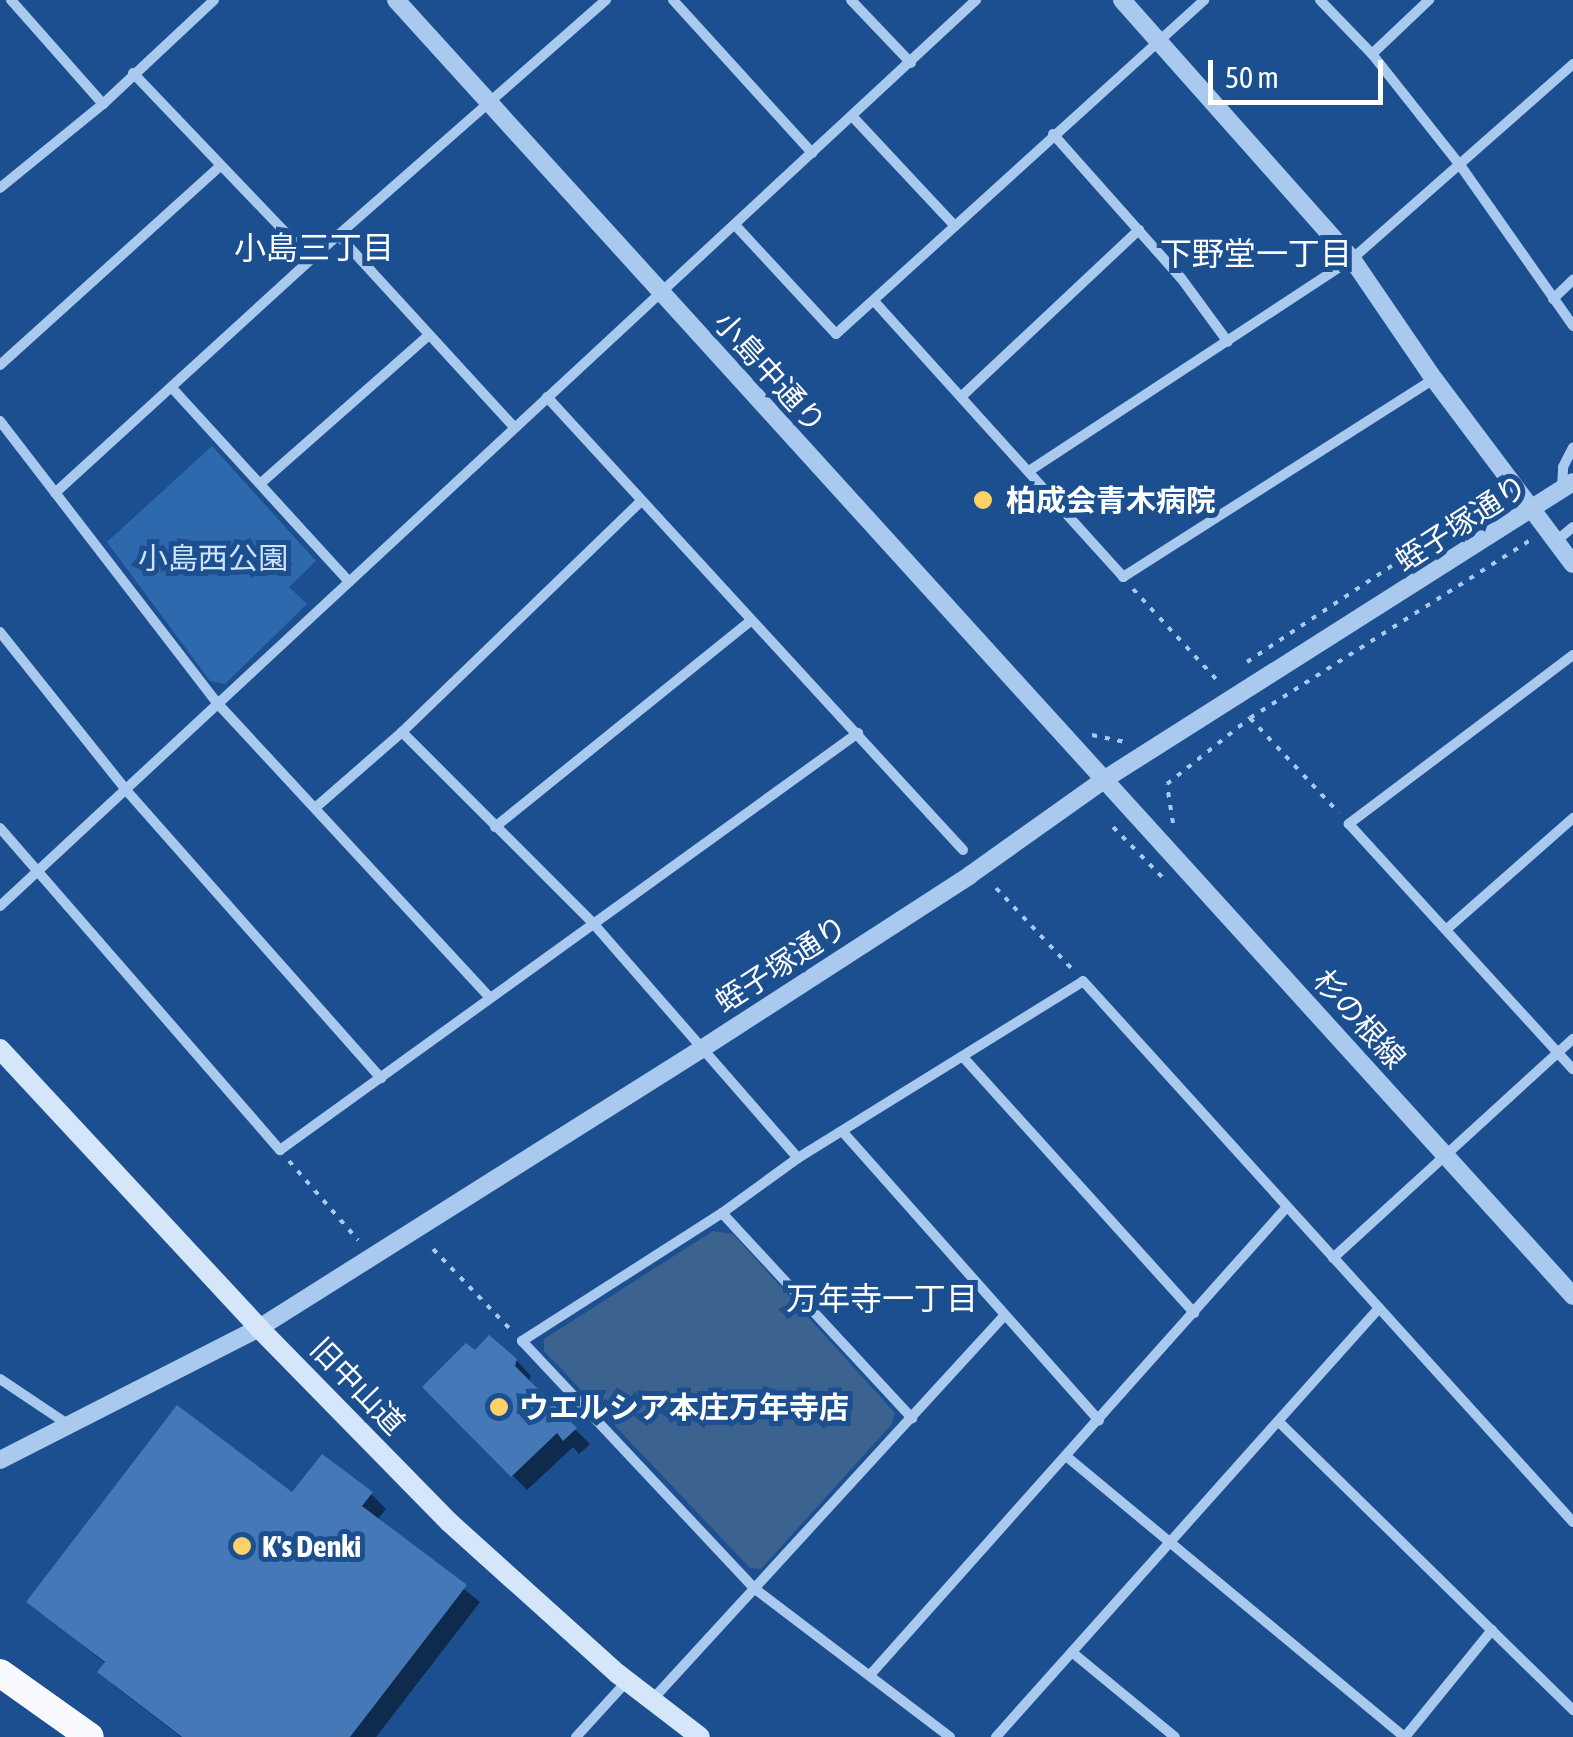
<!DOCTYPE html>
<meta charset="utf-8">
<style>
body{margin:0}
#map{position:relative;width:1573px;height:1737px;overflow:hidden;background:#1b4f8f;font-family:"Asap Condensed","Noto Sans JP",sans-serif}
div>[style]{position:absolute}
.green>*{inset:0;background:#2e69ad}
.water>*{inset:0;background:#3c6290}
.shadow>*{inset:0;background:#0007}
.building>*{inset:0;background:#4478b7}
.path>*{height:4px;margin-top:-2px;transform-origin:0;background:repeating-linear-gradient(90deg,#a9c9ee 0 5px,transparent 0 13px)}
.minor>*{height:10px;margin:-5px;padding:0 5px;transform-origin:5px;border-radius:5px;background:#a9c9ee}
.tertiary>*{height:18px;margin:-9px;padding:0 9px;transform-origin:9px;border-radius:9px;background:#a9c9ee}
.secondary>*{height:20px;margin:-10px;padding:0 10px;transform-origin:10px;border-radius:10px;background:#d6e6fa}
.trunk>*{height:28px;margin:-14px;padding:0 14px;transform-origin:14px;border-radius:14px;background:#f8faff}
.dots>*{width:28px;height:28px;translate:-50% -50%;box-sizing:border-box;border:5px solid #1b4f8f;border-radius:50%}
span{translate:-50% -50%;white-space:nowrap;text-align:center;line-height:1.15;-webkit-text-stroke:10px #1b4f8f;paint-order:stroke}
.street-label{font-size:30px;color:#fff}
.poi-label{font-size:30px;color:#fff;font-weight:700}
.left{translate:0 -50%;text-align:left}
.park-label{font-size:30px;color:#cfe3fa}
.neighbourhood-label{font-size:32px;color:#fff}
.scale{position:absolute;left:1208px;top:60px;width:175px;height:45px;box-sizing:border-box;border:5px solid #fff;border-top:0;padding-left:12px;font-size:30px;line-height:35px;white-space:nowrap;color:#fff;-webkit-text-stroke:8px #1b4f8f;paint-order:stroke}
</style>
<div id="map">
<div class="green">
<i style="clip-path:polygon(212px 446px,316px 561px,289px 587px,307px 604px,225px 684px,210px 681px,107px 542px)"></i>
</div>
<div class="water">
<i style="clip-path:polygon(713px 1231px,733px 1234px,895px 1413px,891px 1425px,761px 1569px,750px 1568px,544px 1351px,544px 1339px)"></i>
</div>
<div class="shadow">
<i style="clip-path:polygon(475px 1353px,516px 1360px,531px 1376px,528px 1383px,590px 1444px,579px 1454px,573px 1447px,527px 1490px,425px 1387px)"></i>
<i style="clip-path:polygon(371px 1494px,386px 1509px,377px 1520px,480px 1602px,376px 1737px,181px 1737px,116px 1687px,101px 1672px,106px 1664px,29px 1602px,293px 1496px)"></i>
</div>
<div class="building">
<i style="clip-path:polygon(489px 1335px,517px 1359px,515px 1366px,577px 1428px,563px 1441px,557px 1433px,511px 1477px,422px 1387px,466px 1343px,475px 1350px)"></i>
<i style="clip-path:polygon(177px 1405px,292px 1492px,322px 1454px,373px 1492px,362px 1506px,467px 1585px,350px 1737px,182px 1737px,97px 1672px,105px 1662px,26px 1602px)"></i>
</div>
<div class="path">
<i style="left:1133px;top:589px;width:125px;rotate:47.3deg"></i>
<i style="left:1247px;top:662px;width:300px;rotate:-33.6deg"></i>
<i style="left:1250px;top:718px;width:130px;rotate:46.9deg"></i>
<i style="left:1092px;top:735px;width:35px;rotate:12deg"></i>
<i style="left:1173px;top:823px;width:39px;rotate:-99deg"></i>
<i style="left:1167px;top:784px;width:106px;rotate:-38.5deg"></i>
<i style="left:1250px;top:718px;width:334px;rotate:-32.4deg"></i>
<i style="left:1113px;top:827px;width:78px;rotate:45.5deg"></i>
<i style="left:996px;top:888px;width:112px;rotate:46.8deg"></i>
<i style="left:289px;top:1161px;width:105px;rotate:48.9deg"></i>
<i style="left:433px;top:1249px;width:112px;rotate:46.1deg"></i>
</div>
<div class="minor">
<i style="left:11px;top:0;width:139px;rotate:48.5deg"></i>
<i style="left:673px;top:0;width:207px;rotate:47.7deg"></i>
<i style="left:851px;top:0;width:87px;rotate:46.4deg"></i>
<i style="left:1320px;top:0;width:75px;rotate:46.1deg"></i>
<i style="left:1372px;top:54px;width:142px;rotate:51.6deg"></i>
<i style="left:1460px;top:165px;width:197px;rotate:54.9deg"></i>
<i style="left:1372px;top:54px;width:79px;rotate:-43.5deg"></i>
<i style="left:133px;top:73px;width:257px;rotate:46.3deg"></i>
<i style="left:852px;top:116px;width:148px;rotate:46.9deg"></i>
<i style="left:1053px;top:134px;width:193px;rotate:48.4deg"></i>
<i style="left:1181px;top:278px;width:79px;rotate:53.7deg"></i>
<i style="left:0;top:188px;width:133px;rotate:-39.2deg"></i>
<i style="left:103px;top:104px;width:152px;rotate:-43.1deg"></i>
<i style="left:736px;top:226px;width:147px;rotate:47.2deg"></i>
<i style="left:836px;top:334px;width:497px;rotate:-42.2deg"></i>
<i style="left:339px;top:236px;width:260px;rotate:47.5deg"></i>
<i style="left:1553px;top:299px;width:28px;rotate:-44deg"></i>
<i style="left:874px;top:301px;width:372px;rotate:47.9deg"></i>
<i style="left:1123px;top:577px;width:369px;rotate:-32.5deg"></i>
<i style="left:0;top:365px;width:297px;rotate:-42.1deg"></i>
<i style="left:173px;top:389px;width:261px;rotate:47.6deg"></i>
<i style="left:962px;top:396px;width:243px;rotate:-43.2deg"></i>
<i style="left:547px;top:397px;width:615px;rotate:47.44deg"></i>
<i style="left:0;top:421px;width:359px;rotate:52.4deg"></i>
<i style="left:219px;top:705px;width:398px;rotate:47.2deg"></i>
<i style="left:1029px;top:471px;width:386px;rotate:-33.3deg"></i>
<i style="left:1352px;top:259px;width:295px;rotate:-41.4deg"></i>
<i style="left:261px;top:483px;width:222px;rotate:-41.4deg"></i>
<i style="left:1562px;top:489px;width:22px;rotate:-87deg"></i>
<i style="left:1563px;top:467px;width:22px;rotate:-63deg"></i>
<i style="left:55px;top:493px;width:347px;rotate:-42.4deg"></i>
<i style="left:311px;top:259px;width:393px;rotate:-41.3deg"></i>
<i style="left:1555px;top:542px;width:23px;rotate:-40deg"></i>
<i style="left:0;top:632px;width:202px;rotate:51.4deg"></i>
<i style="left:126px;top:790px;width:385px;rotate:48.5deg"></i>
<i style="left:1573px;top:655px;width:281px;rotate:143deg"></i>
<i style="left:1349px;top:824px;width:332px;rotate:47.6deg"></i>
<i style="left:402px;top:732px;width:269px;rotate:45deg"></i>
<i style="left:592px;top:922px;width:313px;rotate:48.9deg"></i>
<i style="left:315px;top:808px;width:116px;rotate:-41.1deg"></i>
<i style="left:402px;top:732px;width:332px;rotate:-44deg"></i>
<i style="left:495px;top:827px;width:328px;rotate:-38.9deg"></i>
<i style="left:0;top:828px;width:427px;rotate:49deg"></i>
<i style="left:280px;top:1150px;width:713px;rotate:-35.81deg"></i>
<i style="left:0;top:906px;width:1332px;rotate:-42.87deg"></i>
<i style="left:1448px;top:928px;width:167px;rotate:-41.3deg"></i>
<i style="left:963px;top:1057px;width:345px;rotate:47.9deg"></i>
<i style="left:842px;top:1131px;width:387px;rotate:48.4deg"></i>
<i style="left:722px;top:1213px;width:280px;rotate:47.2deg"></i>
<i style="left:1333px;top:1258px;width:325px;rotate:-42.4deg"></i>
<i style="left:0;top:1379px;width:83px;rotate:33.7deg"></i>
<i style="left:1279px;top:1422px;width:412px;rotate:44.4deg"></i>
<i style="left:1066px;top:1456px;width:440px;rotate:39.7deg"></i>
<i style="left:1073px;top:1653px;width:132px;rotate:39.5deg"></i>
<i style="left:870px;top:1675px;width:625px;rotate:-48.31deg"></i>
<i style="left:652px;top:1700px;width:521px;rotate:-47.49deg"></i>
<i style="left:576px;top:1737px;width:76px;rotate:-47.7deg"></i>
<i style="left:950px;top:1737px;width:246px;rotate:-142.8deg"></i>
<i style="left:754px;top:1588px;width:339px;rotate:-133.2deg"></i>
<i style="left:522px;top:1341px;width:237px;rotate:-32.6deg"></i>
<i style="left:722px;top:1213px;width:94px;rotate:-35.9deg"></i>
<i style="left:798px;top:1158px;width:335px;rotate:-31.8deg"></i>
<i style="left:1083px;top:981px;width:730px;rotate:47.83deg"></i>
<i style="left:996px;top:1737px;width:575px;rotate:-48.24deg"></i>
<i style="left:1405px;top:1737px;width:138px;rotate:-50.9deg"></i>
</div>
<div class="tertiary">
<i style="left:396px;top:0;width:1751px;rotate:47.75deg"></i>
<i style="left:1122px;top:0;width:346px;rotate:48.4deg"></i>
<i style="left:1352px;top:259px;width:145px;rotate:55.7deg"></i>
<i style="left:1434px;top:379px;width:231px;rotate:53.1deg"></i>
<i style="left:0;top:1460px;width:291px;rotate:-27deg"></i>
<i style="left:259px;top:1328px;width:521px;rotate:-32.23deg"></i>
<i style="left:700px;top:1050px;width:322px;rotate:-32.9deg"></i>
<i style="left:970px;top:875px;width:166px;rotate:-35.4deg"></i>
<i style="left:1105px;top:779px;width:554px;rotate:-32.4deg"></i>
</div>
<div class="secondary">
<i style="left:0;top:1049px;width:381px;rotate:47.1deg"></i>
<i style="left:259px;top:1328px;width:272px;rotate:45.6deg"></i>
<i style="left:449px;top:1522px;width:227px;rotate:42deg"></i>
<i style="left:618px;top:1674px;width:103px;rotate:37.5deg"></i>
</div>
<div class="trunk">
<i style="left:0;top:1673px;width:110px;rotate:35.4deg"></i>
</div>
<div class="dots">
<i style="left:983px;top:500px;background:#ffd166"></i>
<i style="left:499px;top:1407px;background:#ffd166"></i>
<i style="left:242px;top:1546px;background:#ffd166"></i>
</div>
<div class="street-label">
<span style="left:770px;top:372px;rotate:48deg">小島中通り</span>
<span style="left:1461px;top:523px;rotate:-33deg">蛭子塚通り</span>
<span style="left:781px;top:964px;rotate:-33deg">蛭子塚通り</span>
<span style="left:1360px;top:1019px;rotate:48deg">杉の根線</span>
<span style="left:358px;top:1386px;rotate:46deg">旧中山道</span>
</div>
<div class="poi-label">
<span class="left" style="left:1006px;top:500px">柏成会青木病院</span>
<span class="left" style="left:519px;top:1407px">ウエルシア本庄万年寺店</span>
<span class="left" style="left:262px;top:1546px">K's Denki</span>
</div>
<div class="park-label">
<span style="left:213px;top:558px">小島西公園</span>
</div>
<div class="neighbourhood-label">
<span style="left:314px;top:248px">小島三丁目</span>
<span style="left:1256px;top:254px">下野堂一丁目</span>
<span style="left:882px;top:1299px">万年寺一丁目</span>
</div>
<div class="scale">50 m</div>
</div>
